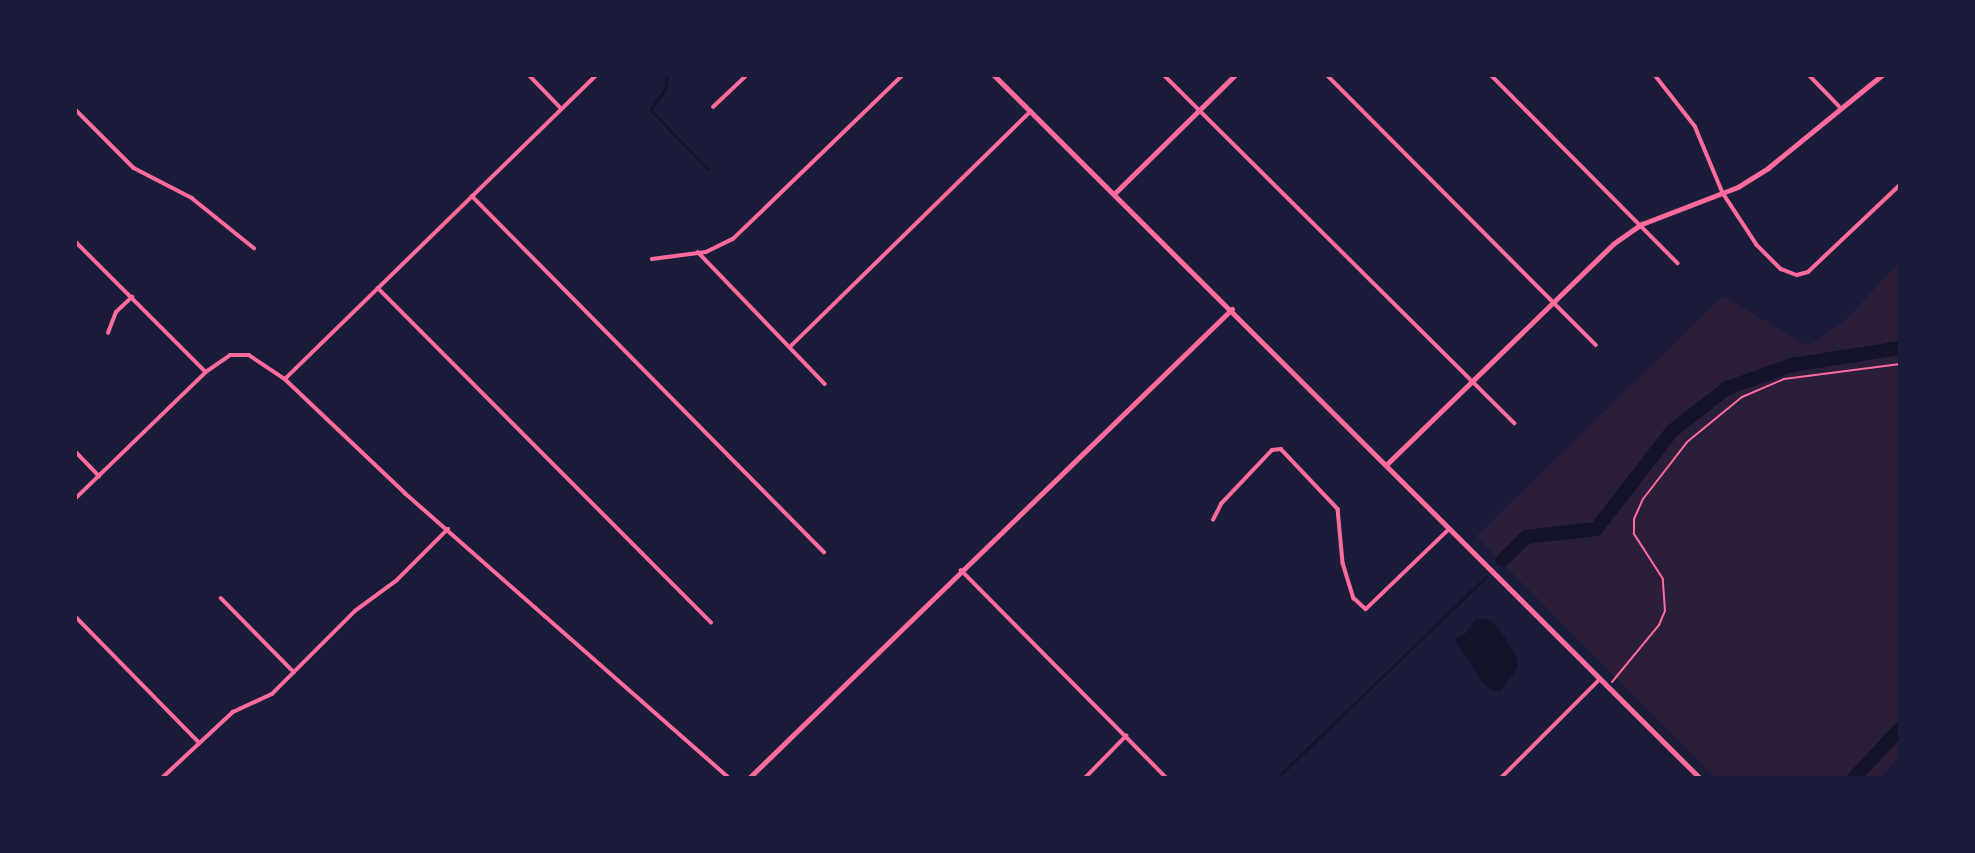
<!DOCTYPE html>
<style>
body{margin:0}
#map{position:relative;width:1975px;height:853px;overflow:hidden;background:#1b1b3a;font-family:"Roboto Condensed",sans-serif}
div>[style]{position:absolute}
.green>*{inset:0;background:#2a1e3b}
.water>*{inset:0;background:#12122b}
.stream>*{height:2.5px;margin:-1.25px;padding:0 1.25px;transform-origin:1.25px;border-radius:1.25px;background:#12122b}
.river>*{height:14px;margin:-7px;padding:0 7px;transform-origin:7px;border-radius:7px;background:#12122b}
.path>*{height:2px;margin:-1px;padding:0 1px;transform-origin:1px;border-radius:1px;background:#ff6b9d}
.minor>*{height:3.5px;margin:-1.75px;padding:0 1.75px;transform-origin:1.75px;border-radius:1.75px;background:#ff6b9d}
.tertiary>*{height:4.5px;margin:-2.25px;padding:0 2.25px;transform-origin:2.25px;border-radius:2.25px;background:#ff6b9d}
span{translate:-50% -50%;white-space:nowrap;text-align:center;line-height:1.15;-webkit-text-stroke:7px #1b1b3a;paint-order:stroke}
.frame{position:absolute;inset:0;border:77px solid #1b1b3a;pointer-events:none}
</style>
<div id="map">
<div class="green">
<i style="clip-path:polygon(1900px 262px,1900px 754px,1881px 778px,1715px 778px,1476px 536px,1723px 296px,1808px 346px,1842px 323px)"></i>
</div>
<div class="water">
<i style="clip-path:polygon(1476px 618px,1491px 620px,1499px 628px,1516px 656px,1518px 667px,1501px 691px,1491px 691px,1483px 683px,1454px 639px,1465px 634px)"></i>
</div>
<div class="stream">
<i style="left:667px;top:75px;width:14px;rotate:94deg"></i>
<i style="left:666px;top:89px;width:26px;rotate:126deg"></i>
<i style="left:651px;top:110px;width:82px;rotate:46deg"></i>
<i style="left:1277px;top:778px;width:290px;rotate:-43.9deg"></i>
</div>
<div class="river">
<i style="left:1503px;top:560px;width:33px;rotate:-45deg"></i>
<i style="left:1526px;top:537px;width:70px;rotate:-6.5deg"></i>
<i style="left:1596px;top:529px;width:124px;rotate:-52.2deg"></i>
<i style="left:1672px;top:431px;width:70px;rotate:-38deg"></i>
<i style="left:1727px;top:388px;width:69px;rotate:-19.5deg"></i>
<i style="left:1792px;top:365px;width:109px;rotate:-8.9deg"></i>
<i style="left:1854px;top:778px;width:67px;rotate:-46.8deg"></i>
</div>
<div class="path">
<i style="left:1612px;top:682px;width:74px;rotate:-50.5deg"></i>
<i style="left:1659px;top:625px;width:15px;rotate:-67deg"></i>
<i style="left:1665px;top:611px;width:32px;rotate:-94deg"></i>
<i style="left:1663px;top:579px;width:54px;rotate:-122.8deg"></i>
<i style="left:1634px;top:534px;width:15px;rotate:-90deg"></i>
<i style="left:1634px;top:519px;width:22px;rotate:-66deg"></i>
<i style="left:1643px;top:499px;width:72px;rotate:-52.3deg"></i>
<i style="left:1687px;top:442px;width:71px;rotate:-39.3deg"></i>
<i style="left:1742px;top:397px;width:46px;rotate:-23.2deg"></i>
<i style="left:1784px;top:379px;width:117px;rotate:-7.4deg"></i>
</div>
<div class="minor">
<i style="left:529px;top:75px;width:47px;rotate:45.9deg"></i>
<i style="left:1164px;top:75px;width:494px;rotate:44.8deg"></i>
<i style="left:1327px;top:75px;width:381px;rotate:45.1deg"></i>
<i style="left:1491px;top:75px;width:265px;rotate:45.2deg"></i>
<i style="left:1655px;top:75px;width:65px;rotate:51.9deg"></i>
<i style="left:1695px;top:126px;width:73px;rotate:67.3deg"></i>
<i style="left:1723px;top:193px;width:62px;rotate:56.8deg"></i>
<i style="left:1757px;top:245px;width:34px;rotate:45deg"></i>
<i style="left:1781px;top:269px;width:17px;rotate:21deg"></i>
<i style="left:1797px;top:275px;width:11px;rotate:-15deg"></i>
<i style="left:1808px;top:272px;width:127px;rotate:-43.4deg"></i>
<i style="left:1809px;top:75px;width:43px;rotate:45.9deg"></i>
<i style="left:713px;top:107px;width:47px;rotate:-43.3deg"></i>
<i style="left:75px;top:109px;width:83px;rotate:45deg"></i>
<i style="left:134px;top:168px;width:65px;rotate:27.3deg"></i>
<i style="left:192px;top:198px;width:80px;rotate:38.9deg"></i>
<i style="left:472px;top:196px;width:501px;rotate:45.32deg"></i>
<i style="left:75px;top:241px;width:185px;rotate:45deg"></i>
<i style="left:698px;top:252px;width:183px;rotate:46.1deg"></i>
<i style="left:652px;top:259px;width:54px;rotate:-7.4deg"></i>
<i style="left:706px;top:252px;width:30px;rotate:-26deg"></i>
<i style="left:733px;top:239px;width:236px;rotate:-44deg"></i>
<i style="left:378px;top:288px;width:472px;rotate:45.1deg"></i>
<i style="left:108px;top:333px;width:22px;rotate:-69deg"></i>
<i style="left:116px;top:312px;width:22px;rotate:-43deg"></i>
<i style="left:790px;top:347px;width:337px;rotate:-44.4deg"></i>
<i style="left:285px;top:379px;width:435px;rotate:-44.3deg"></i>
<i style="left:75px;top:451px;width:35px;rotate:46deg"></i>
<i style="left:75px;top:499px;width:182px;rotate:-44.1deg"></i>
<i style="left:206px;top:372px;width:29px;rotate:-35deg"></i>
<i style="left:230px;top:355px;width:19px"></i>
<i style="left:249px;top:355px;width:43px;rotate:33.7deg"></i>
<i style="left:285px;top:379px;width:166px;rotate:43.5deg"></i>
<i style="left:405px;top:493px;width:432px;rotate:41.3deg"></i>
<i style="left:1213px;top:520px;width:18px;rotate:-63deg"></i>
<i style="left:1221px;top:504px;width:74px;rotate:-46.6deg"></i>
<i style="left:1272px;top:450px;width:9px;rotate:-6deg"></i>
<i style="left:1281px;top:449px;width:83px;rotate:46.5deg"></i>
<i style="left:1338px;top:509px;width:54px;rotate:84.7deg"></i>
<i style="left:1343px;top:563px;width:37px;rotate:73deg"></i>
<i style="left:1354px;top:598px;width:16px;rotate:43deg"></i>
<i style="left:1366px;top:609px;width:115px;rotate:-43.9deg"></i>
<i style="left:961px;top:570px;width:293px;rotate:45.3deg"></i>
<i style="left:221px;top:598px;width:104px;rotate:45.4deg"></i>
<i style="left:75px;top:616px;width:177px;rotate:45.5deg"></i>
<i style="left:162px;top:778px;width:97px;rotate:-42.9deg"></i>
<i style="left:233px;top:712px;width:43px;rotate:-24.8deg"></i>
<i style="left:272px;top:694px;width:117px;rotate:-45deg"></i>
<i style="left:355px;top:611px;width:52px;rotate:-36.4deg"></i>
<i style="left:397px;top:580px;width:72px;rotate:-45deg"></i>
<i style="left:1085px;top:778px;width:59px;rotate:-45.7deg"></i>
<i style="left:1501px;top:778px;width:140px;rotate:-45deg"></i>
</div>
<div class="tertiary">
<i style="left:994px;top:75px;width:996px;rotate:44.88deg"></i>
<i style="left:1115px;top:193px;width:168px;rotate:-44.5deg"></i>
<i style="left:1387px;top:464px;width:315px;rotate:-44.2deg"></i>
<i style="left:1613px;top:244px;width:35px;rotate:-35deg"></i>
<i style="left:1642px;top:224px;width:103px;rotate:-21.1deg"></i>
<i style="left:1738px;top:187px;width:36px;rotate:-32deg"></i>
<i style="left:1768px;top:168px;width:147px;rotate:-39.2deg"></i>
<i style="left:749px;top:778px;width:673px;rotate:-44.16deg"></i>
</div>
<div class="frame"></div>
</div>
